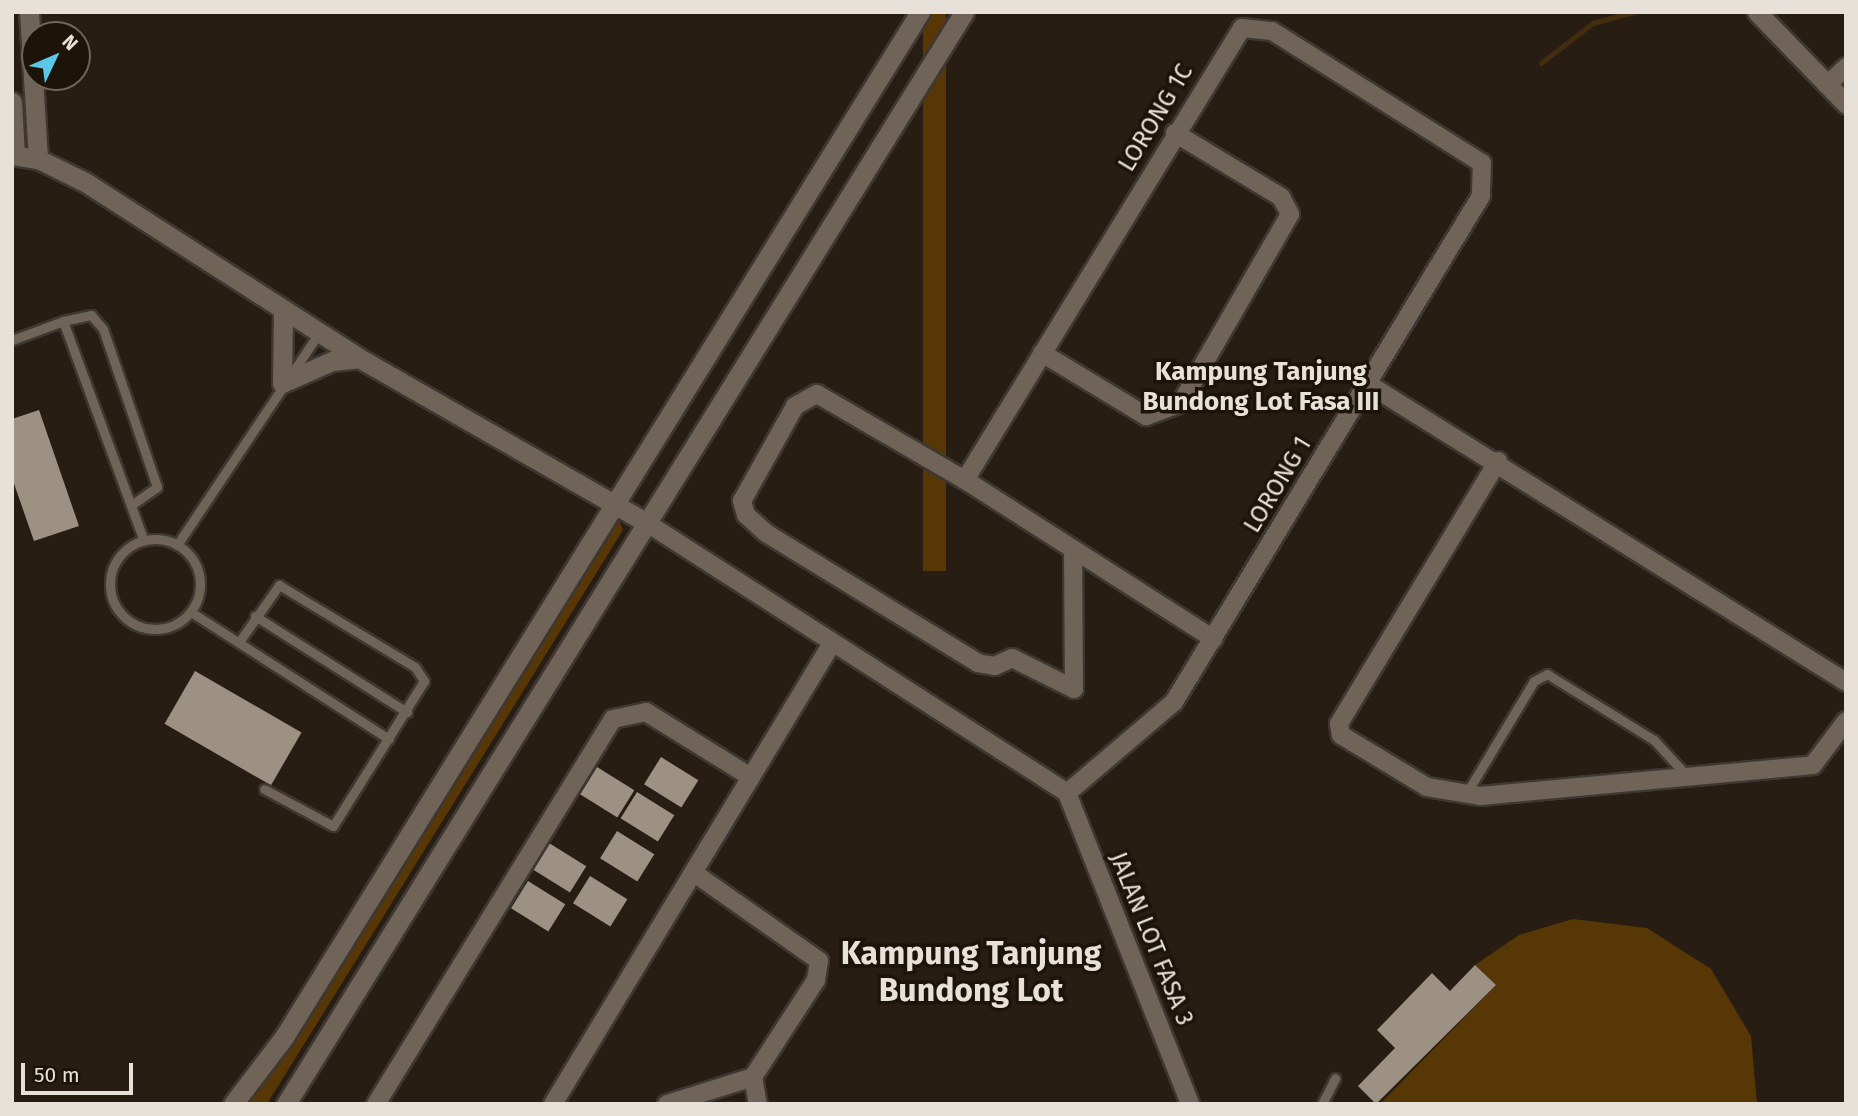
<!DOCTYPE html>
<style>
body{margin:0}
#map{position:relative;width:1858px;height:1116px;overflow:hidden;background:#271d12;font-family:"Fira Sans",sans-serif}
div>[style]{position:absolute}
.green>*{inset:0;background:#583706;transform-origin:0 0}
.stream>*{height:4.5px;margin:-2.25px;padding:0 2.25px;transform-origin:2.25px;border-radius:2.25px;background:#452d10}
.building>*{inset:0;background:#9d9184;transform-origin:0 0}
.roads{filter:drop-shadow(2px 0 #3f3731) drop-shadow(-2px 0 #3f3731) drop-shadow(0 2px #3f3731) drop-shadow(0 -2px #3f3731)}
.service>*{height:9px;margin:-4.5px;padding:0 4.5px;transform-origin:4.5px;border-radius:4.5px;background:#706458}
.service>.ring{margin:-4.5px;padding:0;box-sizing:content-box;background:none;border:9px solid #706458;border-radius:50%}
.minor>*{height:18px;margin:-9px;padding:0 9px;transform-origin:9px;border-radius:9px;background:#706458}
.tertiary>*{height:19px;margin:-9.5px;padding:0 9.5px;transform-origin:9.5px;border-radius:9.5px;background:#706458}
.secondary>*{height:19px;margin:-9.5px;padding:0 9.5px;transform-origin:9.5px;border-radius:9.5px;background:#706458}
span{translate:-50% -50%;white-space:nowrap;text-align:center;line-height:1.15;-webkit-text-stroke:7px #1d1409;paint-order:stroke}
.street-label{font-size:24px;color:#e8e1da}
.neighbourhood-label{font-size:26px;color:#e8e1da;font-weight:700}
.district-label{font-size:32px;color:#e8e1da;font-weight:700}
.frame{position:absolute;inset:0;border:14px solid #e8e1da;pointer-events:none}
.north{position:absolute;left:21px;top:21px;width:70px;height:70px;box-sizing:border-box;background:#1d1409;border:2px solid #6e665d;border-radius:50%;rotate:46deg;font-size:19px;font-weight:700;line-height:28px;text-align:center;color:#e8e1da}
.north::after{content:'';display:block;margin:auto;width:24px;height:32px;background:#5bc8e7;clip-path:polygon(50% 0,100% 100%,50% 72%,0 100%)}
.scale{position:absolute;left:21px;top:1063px;width:112px;height:32px;box-sizing:border-box;border:4px solid #e8e1da;border-top:0;padding-left:9px;font-size:21px;line-height:24px;white-space:nowrap;color:#e8e1da;-webkit-text-stroke:5px #1d1409;paint-order:stroke}
</style>
<div id="map">
<div class="green">
<i style="left:923px;top:12px;width:23px;height:559px"></i>
<i style="clip-path:polygon(614px 508px,623px 530px,267px 1104px,234px 1104px)"></i>
<i style="clip-path:polygon(1573px 919px,1647px 928px,1711px 969px,1751px 1036px,1757px 1104px,1380px 1104px,1496px 985px,1475px 965px,1519px 935px)"></i>
</div>
<div class="stream">
<i style="left:1541px;top:63px;width:66px;rotate:-37.6deg"></i>
<i style="left:1593px;top:23px;width:42px;rotate:-15deg"></i>
</div>
<div class="building">
<i style="clip-path:polygon(39px 410px,79px 526px,34px 541px,12px 478px,12px 419px)"></i>
<i style="left:195px;top:671px;width:123px;height:61px;rotate:30deg"></i>
<i style="left:661px;top:757px;width:44px;height:32px;rotate:32deg"></i>
<i style="left:597px;top:767px;width:44px;height:32px;rotate:32deg"></i>
<i style="left:637px;top:792px;width:44px;height:31px;rotate:32deg"></i>
<i style="left:617px;top:831px;width:44px;height:32px;rotate:32deg"></i>
<i style="left:549px;top:843px;width:44px;height:31px;rotate:32deg"></i>
<i style="left:590px;top:876px;width:44px;height:32px;rotate:32deg"></i>
<i style="left:528px;top:881px;width:44px;height:32px;rotate:32deg"></i>
<i style="clip-path:polygon(1475px 965px,1496px 985px,1376px 1104px,1358px 1086px,1395px 1048px,1377px 1030px,1432px 973px,1450px 991px)"></i>
</div>
<div class="roads">
<div class="service">
<i style="left:63px;top:321px;width:29px;rotate:-12deg"></i>
<i style="left:91px;top:315px;width:18px;rotate:49deg"></i>
<i style="left:103px;top:329px;width:167px;rotate:71.1deg"></i>
<i style="left:157px;top:487px;width:32px;rotate:145deg"></i>
<i style="left:12px;top:340px;width:54px;rotate:-20.4deg"></i>
<i style="left:63px;top:321px;width:234px;rotate:69.8deg"></i>
<i class="ring" style="left:110px;top:539px;width:81px;height:81px"></i>
<i style="left:177px;top:545px;width:255px;rotate:-56.2deg"></i>
<i style="left:191px;top:612px;width:235px;rotate:32.7deg"></i>
<i style="left:255px;top:616px;width:180px;rotate:32.3deg"></i>
<i style="left:239px;top:642px;width:70px;rotate:-54.9deg"></i>
<i style="left:279px;top:585px;width:159px;rotate:31.1deg"></i>
<i style="left:415px;top:667px;width:17px;rotate:57deg"></i>
<i style="left:424px;top:681px;width:171px;rotate:122.1deg"></i>
<i style="left:333px;top:826px;width:78px;rotate:-151.8deg"></i>
<i style="left:1466px;top:794px;width:132px;rotate:-59deg"></i>
<i style="left:1534px;top:681px;width:15px;rotate:-28deg"></i>
<i style="left:1547px;top:674px;width:126px;rotate:31.7deg"></i>
<i style="left:1654px;top:740px;width:49px;rotate:47.5deg"></i>
<i style="left:1322px;top:1104px;width:29px;rotate:-63deg"></i>
</div>
<div class="minor">
<i style="left:1827px;top:85px;width:26px;rotate:-43deg"></i>
<i style="left:1042px;top:353px;width:122px;rotate:31.2deg"></i>
<i style="left:1146px;top:416px;width:37px;rotate:-20deg"></i>
<i style="left:1181px;top:403px;width:218px;rotate:-60deg"></i>
<i style="left:1290px;top:214px;width:19px;rotate:-118deg"></i>
<i style="left:1281px;top:197px;width:124px;rotate:-148.9deg"></i>
<i style="left:1368px;top:384px;width:563px;rotate:31.94deg"></i>
<i style="left:1498px;top:461px;width:307px;rotate:121.2deg"></i>
<i style="left:1339px;top:724px;width:11px;rotate:80deg"></i>
<i style="left:1341px;top:735px;width:100px;rotate:31.2deg"></i>
<i style="left:1427px;top:787px;width:55px;rotate:9.5deg"></i>
<i style="left:1481px;top:796px;width:333px;rotate:-5.3deg"></i>
<i style="left:1813px;top:765px;width:55px;rotate:-53.1deg"></i>
<i style="left:965px;top:480px;width:530px;rotate:-58.5deg"></i>
<i style="left:1242px;top:28px;width:30px;rotate:6deg"></i>
<i style="left:1272px;top:31px;width:248px;rotate:32.2deg"></i>
<i style="left:1482px;top:163px;width:33px;rotate:92deg"></i>
<i style="left:1481px;top:196px;width:592px;rotate:121.25deg"></i>
<i style="left:1174px;top:702px;width:140px;rotate:139.6deg"></i>
<i style="left:647px;top:523px;width:499px;rotate:32.7deg"></i>
<i style="left:1073px;top:549px;width:140px;rotate:89.6deg"></i>
<i style="left:1074px;top:689px;width:69px;rotate:-153.4deg"></i>
<i style="left:1012px;top:658px;width:19px;rotate:155deg"></i>
<i style="left:995px;top:666px;width:17px;rotate:-170deg"></i>
<i style="left:978px;top:663px;width:249px;rotate:-148.5deg"></i>
<i style="left:766px;top:533px;width:27px;rotate:-138deg"></i>
<i style="left:746px;top:515px;width:15px;rotate:-106deg"></i>
<i style="left:742px;top:501px;width:109px;rotate:-60.8deg"></i>
<i style="left:795px;top:406px;width:25px;rotate:-29deg"></i>
<i style="left:817px;top:394px;width:171px;rotate:30.2deg"></i>
<i style="left:965px;top:480px;width:295px;rotate:32.6deg"></i>
<i style="left:1067px;top:793px;width:334px;rotate:68.4deg"></i>
<i style="left:694px;top:873px;width:153px;rotate:35.1deg"></i>
<i style="left:819px;top:961px;width:19px;rotate:99deg"></i>
<i style="left:816px;top:980px;width:116px;rotate:123deg"></i>
<i style="left:753px;top:1077px;width:27px;rotate:80deg"></i>
<i style="left:376px;top:1104px;width:452px;rotate:-58.4deg"></i>
<i style="left:613px;top:719px;width:34px;rotate:-12deg"></i>
<i style="left:646px;top:712px;width:123px;rotate:31.8deg"></i>
<i style="left:553px;top:1104px;width:537px;rotate:-58.8deg"></i>
<i style="left:667px;top:1104px;width:90px;rotate:-17.4deg"></i>
</div>
<div class="tertiary">
<i style="left:29px;top:12px;width:147px;rotate:86.5deg"></i>
<i style="left:1757px;top:12px;width:128px;rotate:45.9deg"></i>
<i style="left:12px;top:102px;width:53px;rotate:86.8deg"></i>
<i style="left:12px;top:155px;width:26px;rotate:9deg"></i>
<i style="left:38px;top:159px;width:52px;rotate:26.1deg"></i>
<i style="left:85px;top:182px;width:326px;rotate:32.7deg"></i>
<i style="left:359px;top:358px;width:332px;rotate:29.8deg"></i>
<i style="left:282px;top:383px;width:55px;rotate:-23.7deg"></i>
<i style="left:332px;top:361px;width:27px;rotate:-6deg"></i>
<i style="left:282px;top:383px;width:72px;rotate:-89.2deg"></i>
</div>
<div class="secondary">
<i style="left:233px;top:1104px;width:84px;rotate:-52.7deg"></i>
<i style="left:284px;top:1037px;width:1206px;rotate:-58.18deg"></i>
<i style="left:286px;top:1104px;width:1285px;rotate:-58.16deg"></i>
</div>
</div>
<div class="street-label">
<span style="left:1156px;top:118px;rotate:-59deg">LORONG 1C</span>
<span style="left:1278px;top:485px;rotate:-59deg">LORONG 1</span>
<span style="left:1151px;top:939px;rotate:68deg">JALAN LOT FASA 3</span>
</div>
<div class="neighbourhood-label">
<span style="left:1261px;top:387px">Kampung Tanjung<br>Bundong Lot Fasa III</span>
</div>
<div class="district-label">
<span style="left:971px;top:972px">Kampung Tanjung<br>Bundong Lot</span>
</div>
<div class="frame"></div>
<div class="north">N</div>
<div class="scale">50 m</div>
</div>
